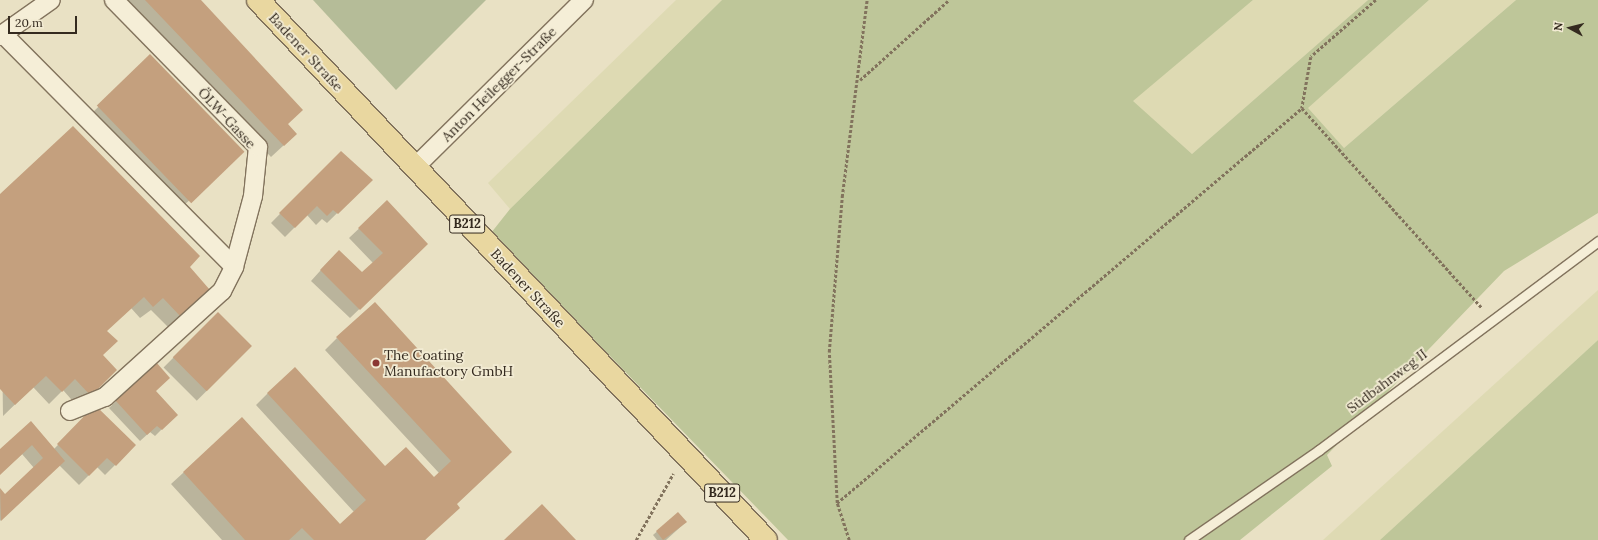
<!DOCTYPE html>
<meta charset="utf-8">
<style>
body{margin:0}
#map{position:relative;width:1598px;height:540px;overflow:hidden;background:#e9e1c4;font-family:Lora,serif}
div>[style]{position:absolute}
.farmland>*{inset:0;background:#dedab3}
.green>*{inset:0;background:#bec699}
.cemetery>*{inset:0;background:#b5bc98}
.shadow>*{inset:0;background:#0003;transform-origin:0 0}
.building>*{inset:0;background:#c4a07e;transform-origin:0 0}
.path>*{height:2.5px;margin-top:-1.25px;transform-origin:0;background:repeating-linear-gradient(90deg,#82735d 0 3px,transparent 0 5px)}
.roads{filter:drop-shadow(1px 0 #82735d) drop-shadow(-1px 0 #82735d) drop-shadow(0 1px #82735d) drop-shadow(0 -1px #82735d)}
.lane>*{height:9px;margin:-4.5px;padding:0 4.5px;transform-origin:4.5px;border-radius:4.5px;background:#f5eed7}
.street>*{height:18px;margin:-9px;padding:0 9px;transform-origin:9px;border-radius:9px;background:#f5eed7}
.primary>*{height:22px;margin:-11px;padding:0 11px;transform-origin:11px;border-radius:11px;background:#e9d7a0}
.dots>*{width:11px;height:11px;translate:-50% -50%;box-sizing:border-box;border:2px solid #f2ebd3;border-radius:50%}
span{translate:-50% -50%;white-space:nowrap;text-align:center;line-height:1.15;-webkit-text-stroke:3.5px #f2ebd3;paint-order:stroke}
.shield-label span{padding:1px 3px;background:#f2ebd3;border:1px solid;border-radius:3px;-webkit-text-stroke-width:0}
.shield-label{font-size:13px;color:#342a1f;font-weight:700}
.street-label{font-size:14px;color:#342a1f}
.poi-label{font-size:14px;color:#342a1f}
.left{translate:0 -50%;text-align:left}
.north{position:absolute;left:1550px;top:8px;width:40px;height:40px;-webkit-text-stroke:3px #f2ebd3;paint-order:stroke;rotate:277deg;font-size:11px;font-weight:700;line-height:16px;text-align:center;color:#342a1f}
.north::after{content:'';display:block;margin:auto;width:14px;height:18px;background:#342a1f;clip-path:polygon(50% 0,100% 100%,50% 72%,0 100%)}
.scale{position:absolute;left:8px;top:16px;width:69px;height:18px;box-sizing:border-box;border:2px solid #342a1f;border-top:0;padding-left:5px;font-size:12px;line-height:14px;white-space:nowrap;color:#342a1f;-webkit-text-stroke:3px #f2ebd3;paint-order:stroke}
</style>
<div id="map">
<div class="farmland">
<i style="clip-path:polygon(676px 0,722px 0,510px 209px,488px 183px)"></i>
<i style="clip-path:polygon(1253px 0,1368px 0,1192px 154px,1132px 101px)"></i>
<i style="clip-path:polygon(1429px 0,1516px 0,1344px 148px,1307px 108px)"></i>
<i style="clip-path:polygon(1598px 290px,1598px 340px,1380px 540px,1323px 540px)"></i>
</div>
<div class="green">
<i style="clip-path:polygon(722px 0,1253px 0,1133px 101px,1192px 154px,1368px 0,1429px 0,1308px 108px,1344px 148px,1516px 0,1598px 0,1598px 213px,1504px 271px,1327px 455px,1332px 466px,1240px 540px,788px 540px,491px 233px,510px 209px)"></i>
<i style="clip-path:polygon(1598px 340px,1598px 540px,1380px 540px)"></i>
</div>
<div class="cemetery">
<i style="clip-path:polygon(313px 0,486px 0,396px 90px)"></i>
</div>
<div class="shadow">
<i style="clip-path:polygon(122px 0,199px 0,287px 125px,284px 145px,271px 157px)"></i>
<i style="clip-path:polygon(150px 56px,230px 164px,174px 214px,86px 119px)"></i>
<i style="clip-path:polygon(341px 152px,371px 180px,327px 223px,322px 219px,316px 225px,307px 215px,285px 237px,271px 223px)"></i>
<i style="clip-path:polygon(0 195px,188px 267px,209px 290px,169px 328px,151px 310px,140px 318px,131px 308px,106px 331px,102px 356px,116px 370px,78px 407px,63px 390px,49px 404px,33px 387px,3px 416px)"></i>
<i style="clip-path:polygon(387px 202px,417px 254px,350px 318px,311px 281px,329px 261px,362px 274px,373px 263px,349px 238px)"></i>
<i style="left:218px;top:313px;width:47px;height:77px;rotate:45deg"></i>
<i style="clip-path:polygon(337px 338px,511px 452px,456px 504px,425px 540px,222px 540px,171px 484px,242px 419px,340px 525px,354px 512px,256px 405px,268px 393px,385px 467px,434px 478px,439px 473px,325px 350px)"></i>
<i style="clip-path:polygon(156px 364px,155px 391px,170px 421px,155px 436px,150px 432px,140px 441px,109px 408px)"></i>
<i style="clip-path:polygon(86px 416px,135px 445px,105px 475px,97px 467px,79px 485px,59px 465px,0 521px,0 490px,5px 495px,34px 468px,22px 454px,0 474px,0 451px,31px 422px,54px 449px)"></i>
<i style="clip-path:polygon(678px 513px,686px 522px,666px 540px,657px 540px,653px 535px)"></i>
</div>
<div class="building">
<i style="clip-path:polygon(145px 0,201px 0,303px 110px,288px 124px,297px 134px,284px 146px)"></i>
<i style="left:150px;top:54px;width:136px;height:74px;rotate:46deg"></i>
<i style="clip-path:polygon(73px 126px,200px 256px,190px 267px,210px 290px,181px 317px,163px 298px,153px 307px,144px 297px,107px 331px,118px 341px,103px 355px,117px 370px,91px 396px,75px 379px,62px 392px,46px 376px,15px 405px,0 389px,0 194px)"></i>
<i style="clip-path:polygon(341px 151px,373px 180px,338px 214px,333px 210px,327px 216px,317px 206px,295px 228px,279px 213px)"></i>
<i style="clip-path:polygon(387px 200px,428px 244px,360px 310px,320px 270px,339px 250px,362px 272px,383px 253px,358px 228px)"></i>
<i style="clip-path:polygon(375px 302px,512px 452px,457px 504px,460px 508px,425px 540px,314px 540px,302px 528px,289px 540px,245px 540px,183px 472px,242px 417px,340px 524px,366px 500px,267px 393px,295px 367px,385px 466px,406px 447px,434px 477px,451px 461px,336px 337px)"></i>
<i style="left:218px;top:312px;width:48px;height:64px;rotate:45deg"></i>
<i style="clip-path:polygon(156px 362px,170px 378px,156px 391px,178px 415px,162px 430px,157px 426px,147px 435px,115px 400px)"></i>
<i style="clip-path:polygon(95px 405px,136px 445px,116px 466px,107px 458px,89px 476px,57px 444px)"></i>
<i style="clip-path:polygon(31px 421px,65px 461px,1px 521px,0 488px,5px 494px,43px 458px,32px 445px,0 475px,0 449px)"></i>
<i style="clip-path:polygon(542px 504px,576px 540px,504px 540px)"></i>
<i style="clip-path:polygon(678px 512px,687px 522px,663px 540px,656px 531px)"></i>
</div>
<div class="path">
<i style="left:1376px;top:0;width:86px;rotate:138.8deg"></i>
<i style="left:1311px;top:57px;width:52px;rotate:100deg"></i>
<i style="left:1302px;top:108px;width:269px;rotate:48deg"></i>
<i style="left:860px;top:80px;width:120px;rotate:-42deg"></i>
<i style="left:837px;top:503px;width:610px;rotate:-40.35deg"></i>
<i style="left:636px;top:540px;width:76px;rotate:-60.7deg"></i>
<i style="left:849px;top:540px;width:39px;rotate:-108deg"></i>
<i style="left:837px;top:503px;width:151px;rotate:-93deg"></i>
<i style="left:829px;top:352px;width:156px;rotate:-85.2deg"></i>
<i style="left:842px;top:197px;width:199px;rotate:-82.8deg"></i>
</div>
<div class="roads">
<div class="lane">
<i style="left:1189px;top:540px;width:158px;rotate:-34.7deg"></i>
<i style="left:1319px;top:450px;width:349px;rotate:-36.8deg"></i>
</div>
<div class="street">
<i style="left:3px;top:34px;width:328px;rotate:45.2deg"></i>
<i style="left:0;top:36px;width:62px;rotate:-35.2deg"></i>
<i style="left:414px;top:168px;width:239px;rotate:-44.7deg"></i>
<i style="left:70px;top:411px;width:38px;rotate:-22deg"></i>
<i style="left:105px;top:397px;width:158px;rotate:-42.2deg"></i>
<i style="left:222px;top:291px;width:27px;rotate:-63deg"></i>
<i style="left:234px;top:267px;width:73px;rotate:-75deg"></i>
<i style="left:253px;top:196px;width:49px;rotate:-84.2deg"></i>
<i style="left:258px;top:147px;width:206px;rotate:-134.4deg"></i>
</div>
<div class="primary">
<i style="left:258px;top:0;width:741px;rotate:46.75deg"></i>
</div>
</div>
<div class="dots">
<i style="left:376px;top:363px;background:#8b3833"></i>
</div>
<div class="shield-label">
<span style="left:467px;top:224px">B212</span>
<span style="left:722px;top:493px">B212</span>
</div>
<div class="street-label">
<span style="left:306px;top:52px;rotate:47deg">Badener Straße</span>
<span style="left:499px;top:84px;rotate:-45deg">Anton Heilegger-Straße</span>
<span style="left:227px;top:118px;rotate:47deg">ÖLW-Gasse</span>
<span style="left:528px;top:288px;rotate:47deg">Badener Straße</span>
<span style="left:1387px;top:381px;rotate:-37deg">Südbahnweg II</span>
</div>
<div class="poi-label">
<span class="left" style="left:384px;top:363px">The Coating<br>Manufactory GmbH</span>
</div>
<div class="north">N</div>
<div class="scale">20 m</div>
</div>
